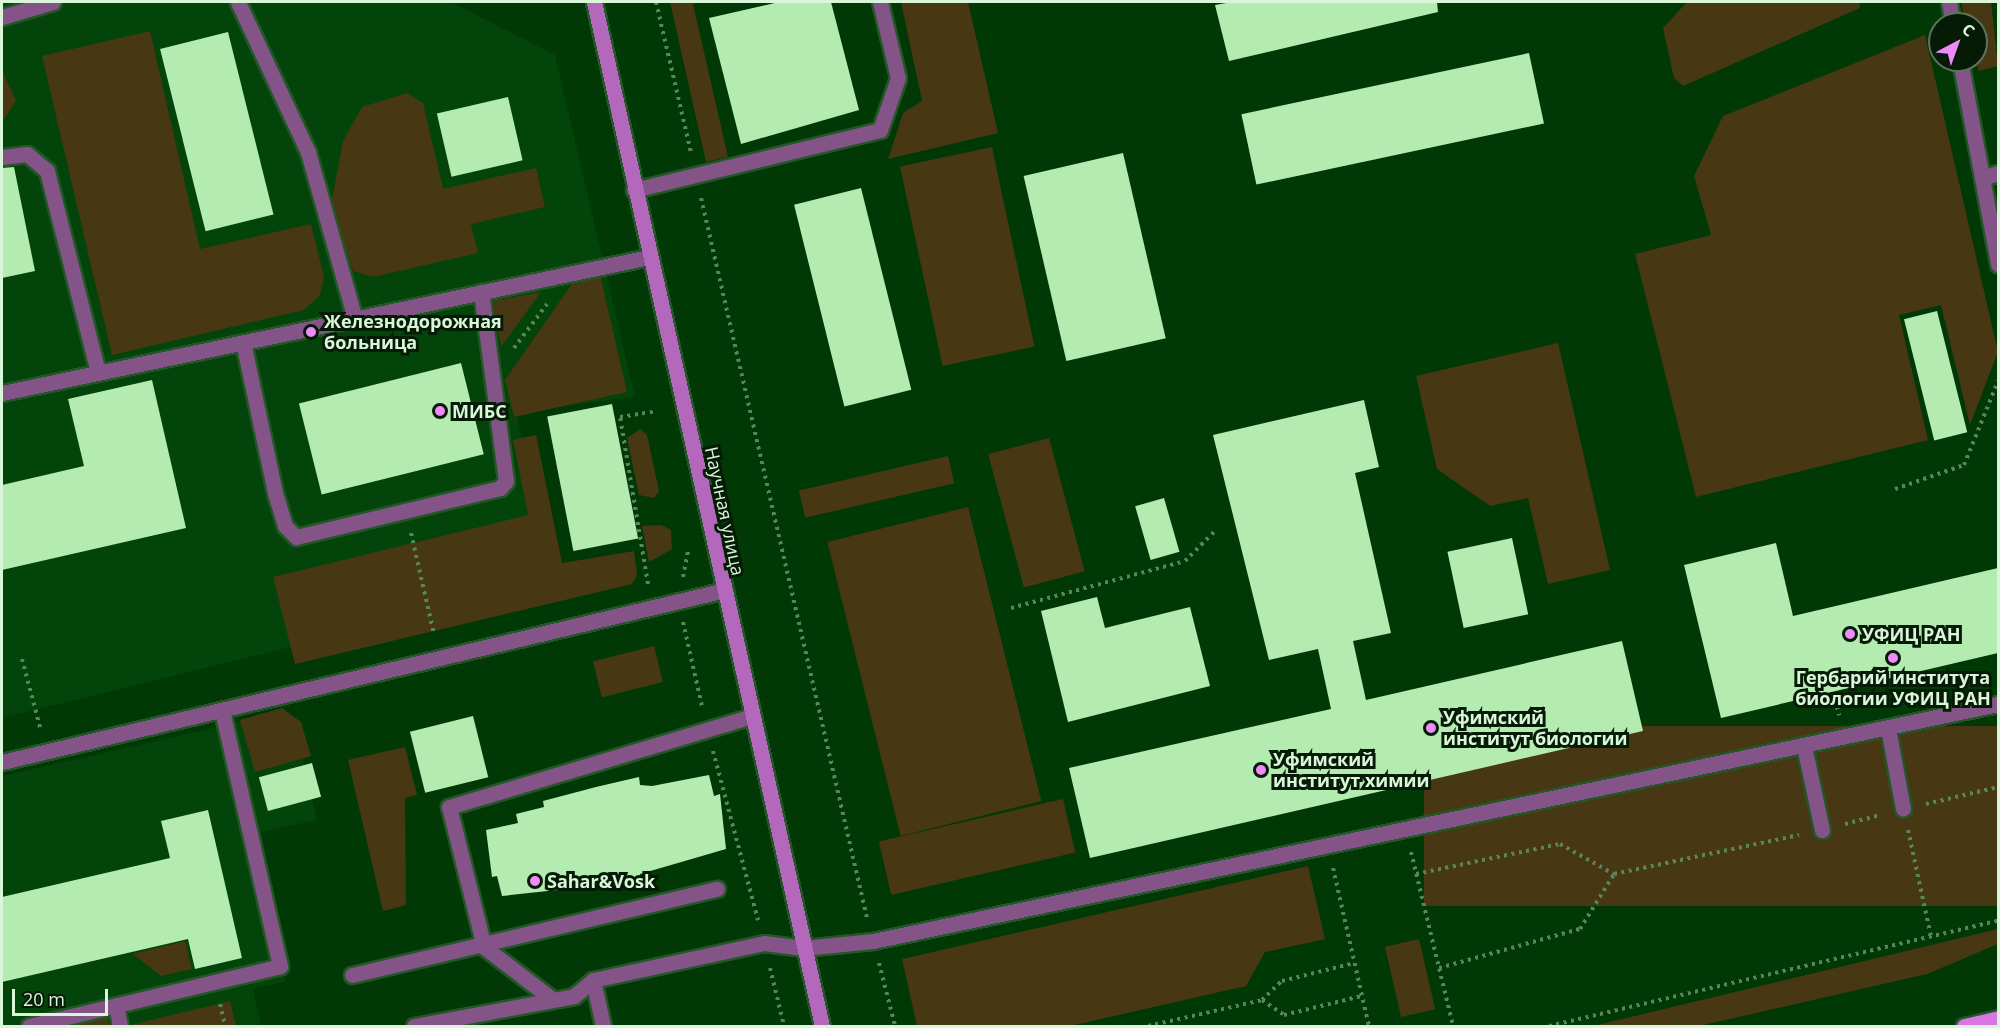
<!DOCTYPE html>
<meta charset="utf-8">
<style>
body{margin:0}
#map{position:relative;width:2000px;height:1028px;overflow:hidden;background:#003905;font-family:"Open Sans",sans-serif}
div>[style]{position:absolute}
.built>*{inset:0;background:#024409}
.green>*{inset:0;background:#483713;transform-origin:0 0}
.building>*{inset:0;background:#b3ebb1;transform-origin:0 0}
.path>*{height:4px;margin-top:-2px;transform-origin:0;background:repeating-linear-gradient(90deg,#58865a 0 3px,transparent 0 7.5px)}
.roads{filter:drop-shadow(2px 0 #235727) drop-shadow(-2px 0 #235727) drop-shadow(0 2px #235727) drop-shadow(0 -2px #235727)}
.lane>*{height:15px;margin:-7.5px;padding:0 7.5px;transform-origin:7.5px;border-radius:7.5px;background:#845488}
.secondary>*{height:15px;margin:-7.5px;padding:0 7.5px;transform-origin:7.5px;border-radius:7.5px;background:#b468bb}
.primary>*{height:15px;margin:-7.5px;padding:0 7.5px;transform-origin:7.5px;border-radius:7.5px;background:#d976e3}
.dots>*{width:16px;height:16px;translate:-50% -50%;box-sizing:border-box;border:3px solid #061b06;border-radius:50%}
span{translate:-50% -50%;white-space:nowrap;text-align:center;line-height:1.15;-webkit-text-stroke:6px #061b06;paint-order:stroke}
.poi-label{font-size:18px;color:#daf6d8;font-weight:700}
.left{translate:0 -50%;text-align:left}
.street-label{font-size:18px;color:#daf6d8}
.frame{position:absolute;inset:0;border:3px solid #daf6d8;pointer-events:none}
.north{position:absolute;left:1928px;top:12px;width:60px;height:60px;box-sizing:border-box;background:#061b06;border:2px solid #5b735a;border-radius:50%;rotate:41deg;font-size:16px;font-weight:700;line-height:24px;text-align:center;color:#daf6d8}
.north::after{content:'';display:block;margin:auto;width:21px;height:27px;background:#ee8bf8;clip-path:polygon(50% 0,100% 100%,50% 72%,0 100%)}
.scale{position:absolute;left:12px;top:989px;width:96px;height:27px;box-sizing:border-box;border:3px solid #daf6d8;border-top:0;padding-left:8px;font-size:18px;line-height:21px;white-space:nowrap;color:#daf6d8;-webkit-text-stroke:4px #061b06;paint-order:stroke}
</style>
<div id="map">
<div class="built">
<i style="clip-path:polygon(2px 2px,451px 2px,555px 55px,635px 397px,516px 412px,554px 582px,2px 718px)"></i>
<i style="clip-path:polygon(280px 713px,294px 721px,317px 820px,252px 834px,285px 982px,253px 989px,261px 1026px,2px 1026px,2px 776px)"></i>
</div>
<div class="green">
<i style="clip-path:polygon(670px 2px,700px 2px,693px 4px,728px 157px,706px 162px)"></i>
<i style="clip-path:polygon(901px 2px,968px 2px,998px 133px,888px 159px,903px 113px,922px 101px)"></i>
<i style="clip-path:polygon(1687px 2px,1859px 2px,1860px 8px,1683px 86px,1674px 78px,1663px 28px)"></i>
<i style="clip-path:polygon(1961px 2px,1991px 2px,1998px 66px,1978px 71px,1976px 24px,1966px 24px)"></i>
<i style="clip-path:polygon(150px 31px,200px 249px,311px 224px,324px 277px,320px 295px,304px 310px,112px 355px,42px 56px)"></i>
<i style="clip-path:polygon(1925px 35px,1998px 352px,1970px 425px,1941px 305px,1899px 315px,1928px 440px,1696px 497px,1635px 254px,1711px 235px,1694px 176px,1723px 116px)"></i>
<i style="clip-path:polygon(2px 70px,16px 101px,2px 122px)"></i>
<i style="clip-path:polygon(407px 93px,423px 103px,443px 189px,536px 168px,545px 207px,471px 224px,478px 253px,373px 277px,353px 271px,331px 205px,343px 141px,362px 107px)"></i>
<i style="left:992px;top:147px;width:204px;height:94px;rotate:78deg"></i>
<i style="clip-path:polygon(600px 275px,627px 392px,514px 417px,505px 380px,574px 281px)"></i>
<i style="clip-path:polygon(541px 292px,501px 347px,492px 301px)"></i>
<i style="clip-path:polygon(1558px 343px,1610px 570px,1548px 584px,1528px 498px,1490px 506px,1437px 469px,1416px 376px)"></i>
<i style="clip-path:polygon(640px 429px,647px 435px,659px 491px,654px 498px,639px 495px,627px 438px)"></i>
<i style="clip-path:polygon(536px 435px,562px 563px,634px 551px,637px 575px,632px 584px,295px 664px,273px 577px,528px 515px,513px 440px)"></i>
<i style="left:1049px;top:438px;width:138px;height:63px;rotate:75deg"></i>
<i style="left:948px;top:456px;width:28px;height:153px;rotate:77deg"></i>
<i style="left:968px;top:507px;width:303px;height:145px;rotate:76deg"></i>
<i style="clip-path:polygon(661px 525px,671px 530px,672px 549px,649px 562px,642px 526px)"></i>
<i style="left:654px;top:646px;width:37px;height:63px;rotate:76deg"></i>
<i style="clip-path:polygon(282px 708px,301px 722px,311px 756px,255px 772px,240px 720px)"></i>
<i style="left:1998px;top:726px;width:180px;height:574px;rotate:90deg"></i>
<i style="left:1669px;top:735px;width:24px;height:247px;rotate:78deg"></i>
<i style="clip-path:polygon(405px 747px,417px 795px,405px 798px,406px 905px,383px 911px,348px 760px)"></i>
<i style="left:1063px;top:799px;width:55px;height:189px;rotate:77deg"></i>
<i style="clip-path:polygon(1308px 866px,1325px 939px,1265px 952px,1246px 986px,1070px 1026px,917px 1026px,902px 959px)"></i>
<i style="clip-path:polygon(1998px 929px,1998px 944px,1927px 974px,1699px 1026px,1593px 1026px)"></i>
<i style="left:1419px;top:939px;width:72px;height:35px;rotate:77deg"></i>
<i style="clip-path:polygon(185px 941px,192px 969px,161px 976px,133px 954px)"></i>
<i style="clip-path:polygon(230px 1001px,236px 1026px,126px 1026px)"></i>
<i style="clip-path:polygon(106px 1013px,110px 1026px,51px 1026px)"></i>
</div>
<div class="building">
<i style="clip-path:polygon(779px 2px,831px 2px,859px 110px,741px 144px,709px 18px)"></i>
<i style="clip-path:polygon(1232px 2px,1437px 2px,1438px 12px,1229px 61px,1215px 5px)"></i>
<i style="left:228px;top:32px;width:188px;height:70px;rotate:76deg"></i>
<i style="left:1529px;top:53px;width:72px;height:294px;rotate:78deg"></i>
<i style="left:508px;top:97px;width:65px;height:73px;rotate:77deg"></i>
<i style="left:1123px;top:153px;width:190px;height:102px;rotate:77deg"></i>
<i style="clip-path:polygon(14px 167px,35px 271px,2px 278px,2px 168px)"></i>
<i style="left:861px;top:188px;width:208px;height:69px;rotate:76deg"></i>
<i style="left:1937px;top:311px;width:125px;height:34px;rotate:76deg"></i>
<i style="left:461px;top:363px;width:94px;height:167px;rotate:76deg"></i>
<i style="clip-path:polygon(152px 380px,186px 528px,2px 570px,2px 485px,84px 466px,68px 399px)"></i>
<i style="clip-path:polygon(1364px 400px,1379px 467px,1355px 473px,1391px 633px,1353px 641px,1366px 700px,1622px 641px,1643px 731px,1090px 858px,1069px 768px,1331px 709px,1318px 649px,1269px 660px,1213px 435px)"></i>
<i style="left:612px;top:404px;width:137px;height:66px;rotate:79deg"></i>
<i style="left:1164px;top:498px;width:56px;height:30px;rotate:74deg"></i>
<i style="left:1512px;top:538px;width:78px;height:66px;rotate:78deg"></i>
<i style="clip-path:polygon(1776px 543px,1793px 616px,1998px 568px,1998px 653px,1721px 718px,1684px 565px)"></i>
<i style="clip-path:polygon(1097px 597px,1105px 628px,1190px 607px,1210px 686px,1068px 722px,1041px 611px)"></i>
<i style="left:473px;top:716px;width:63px;height:65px;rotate:76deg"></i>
<i style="left:312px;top:763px;width:35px;height:55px;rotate:75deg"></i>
<i style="clip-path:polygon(709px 775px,714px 796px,720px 794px,726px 849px,640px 874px,641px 881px,502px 896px,497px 876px,492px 877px,486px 830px,518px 823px,516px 814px,544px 807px,543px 801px,596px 787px,639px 777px,640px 785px,652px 786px)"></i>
<i style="clip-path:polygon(208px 810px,242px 958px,195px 969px,188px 939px,2px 982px,2px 897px,170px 858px,161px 821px)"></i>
</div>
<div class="path">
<i style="left:656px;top:2px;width:154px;rotate:76.9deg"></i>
<i style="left:701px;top:198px;width:739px;rotate:77.02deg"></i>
<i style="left:514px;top:348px;width:55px;rotate:-53.1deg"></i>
<i style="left:1895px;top:489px;width:73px;rotate:-19.2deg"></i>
<i style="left:1964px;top:465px;width:91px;rotate:-68deg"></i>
<i style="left:411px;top:533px;width:104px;rotate:77.2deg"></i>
<i style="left:683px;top:577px;width:26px;rotate:-79deg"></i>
<i style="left:648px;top:584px;width:169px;rotate:-99.5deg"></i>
<i style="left:620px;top:417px;width:36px;rotate:-9deg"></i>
<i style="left:1011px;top:608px;width:180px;rotate:-15.1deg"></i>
<i style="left:1185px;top:561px;width:41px;rotate:-45deg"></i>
<i style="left:683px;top:622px;width:86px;rotate:77.3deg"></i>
<i style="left:22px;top:659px;width:74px;rotate:75.2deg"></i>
<i style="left:1833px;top:692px;width:24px;rotate:75deg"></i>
<i style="left:713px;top:751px;width:175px;rotate:75.1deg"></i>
<i style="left:1926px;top:804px;width:74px;rotate:-13.3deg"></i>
<i style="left:1845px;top:824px;width:37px;rotate:-14deg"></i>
<i style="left:1908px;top:830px;width:108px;rotate:77.8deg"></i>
<i style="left:1411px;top:852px;width:179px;rotate:76.4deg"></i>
<i style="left:1333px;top:868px;width:162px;rotate:77.2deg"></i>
<i style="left:1416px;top:874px;width:147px;rotate:-11.8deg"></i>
<i style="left:1560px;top:844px;width:62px;rotate:29.1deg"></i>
<i style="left:879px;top:963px;width:65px;rotate:75.7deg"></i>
<i style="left:770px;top:968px;width:60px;rotate:76.4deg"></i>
<i style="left:1439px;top:968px;width:146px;rotate:-15.5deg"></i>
<i style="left:1580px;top:929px;width:65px;rotate:-58.3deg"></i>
<i style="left:1614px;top:874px;width:189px;rotate:-11.9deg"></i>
<i style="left:1262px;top:1000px;width:28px;rotate:-44deg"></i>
<i style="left:1282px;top:981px;width:74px;rotate:-14deg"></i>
<i style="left:220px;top:1004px;width:23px;rotate:77deg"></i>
<i style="left:1148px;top:1026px;width:117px;rotate:-12.8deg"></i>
<i style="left:1262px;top:1000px;width:27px;rotate:34deg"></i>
<i style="left:1284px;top:1015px;width:80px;rotate:-13.7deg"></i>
<i style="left:1549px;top:1026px;width:461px;rotate:-13.2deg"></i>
</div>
<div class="roads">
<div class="lane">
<i style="left:238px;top:2px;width:166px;rotate:65deg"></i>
<i style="left:308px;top:152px;width:173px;rotate:74.3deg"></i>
<i style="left:1949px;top:2px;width:22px;rotate:80deg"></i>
<i style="left:2px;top:17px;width:53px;rotate:-16.4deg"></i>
<i style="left:1960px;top:60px;width:208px;rotate:79.4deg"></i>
<i style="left:2px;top:157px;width:25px;rotate:-7deg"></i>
<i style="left:27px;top:154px;width:26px;rotate:40deg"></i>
<i style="left:47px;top:171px;width:208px;rotate:75.8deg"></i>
<i style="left:1982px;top:178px;width:17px;rotate:-17deg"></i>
<i style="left:634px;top:190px;width:253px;rotate:-13.7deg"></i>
<i style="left:880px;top:130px;width:55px;rotate:-70.9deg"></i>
<i style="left:898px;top:78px;width:78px;rotate:-103.3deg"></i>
<i style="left:243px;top:342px;width:154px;rotate:78deg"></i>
<i style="left:275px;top:493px;width:34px;rotate:73deg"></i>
<i style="left:285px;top:526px;width:16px;rotate:45deg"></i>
<i style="left:296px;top:537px;width:210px;rotate:-13.5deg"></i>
<i style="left:500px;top:488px;width:9px;rotate:-49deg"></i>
<i style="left:506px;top:481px;width:191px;rotate:-97.5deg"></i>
<i style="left:2px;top:393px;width:661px;rotate:-11.87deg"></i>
<i style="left:1888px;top:728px;width:82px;rotate:79.5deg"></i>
<i style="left:1804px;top:746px;width:86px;rotate:77.9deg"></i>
<i style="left:2px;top:762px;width:739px;rotate:-13.38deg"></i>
<i style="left:352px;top:975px;width:375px;rotate:-13.3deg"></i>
<i style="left:593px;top:980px;width:47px;rotate:77.7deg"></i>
<i style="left:552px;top:999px;width:86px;rotate:-142.6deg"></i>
<i style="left:484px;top:947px;width:144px;rotate:-104deg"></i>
<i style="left:449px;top:807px;width:313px;rotate:-16.7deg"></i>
<i style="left:116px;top:1005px;width:21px;rotate:79deg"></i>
<i style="left:29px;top:1026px;width:258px;rotate:-13.4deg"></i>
<i style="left:280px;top:966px;width:262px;rotate:-102.8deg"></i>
<i style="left:414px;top:1026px;width:163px;rotate:-10.6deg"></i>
<i style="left:574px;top:996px;width:25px;rotate:-40deg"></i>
<i style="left:593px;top:980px;width:175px;rotate:-12.2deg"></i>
<i style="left:764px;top:943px;width:40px;rotate:7.1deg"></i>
<i style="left:804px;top:948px;width:69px;rotate:-5.8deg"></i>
<i style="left:873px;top:941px;width:1150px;rotate:-11.9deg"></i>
</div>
<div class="secondary">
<i style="left:594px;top:2px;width:1049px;rotate:77.45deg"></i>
</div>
<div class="primary">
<i style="left:1964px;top:1026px;width:35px;rotate:-13deg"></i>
</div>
</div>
<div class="dots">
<i style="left:311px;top:332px;background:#ee8bf8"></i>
<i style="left:440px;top:411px;background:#ee8bf8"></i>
<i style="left:1850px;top:634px;background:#ee8bf8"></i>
<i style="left:1893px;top:658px;background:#ee8bf8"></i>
<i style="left:1431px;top:728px;background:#ee8bf8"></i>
<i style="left:1261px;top:770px;background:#ee8bf8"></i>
<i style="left:535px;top:881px;background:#ee8bf8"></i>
</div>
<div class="poi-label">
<span class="left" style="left:324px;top:332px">Железнодорожная<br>больница</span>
<span class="left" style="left:452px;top:411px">МИБС</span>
<span class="left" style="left:1862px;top:634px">УФИЦ РАН</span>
<span style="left:1893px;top:688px">Гербарий института<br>биологии УФИЦ РАН</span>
<span class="left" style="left:1443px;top:728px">Уфимский<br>институт биологии</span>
<span class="left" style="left:1273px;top:770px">Уфимский<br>институт химии</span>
<span class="left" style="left:547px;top:881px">Sahar&amp;Vosk</span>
</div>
<div class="street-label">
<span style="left:725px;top:511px;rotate:78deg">Научная улица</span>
</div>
<div class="frame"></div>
<div class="north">С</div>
<div class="scale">20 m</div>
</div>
